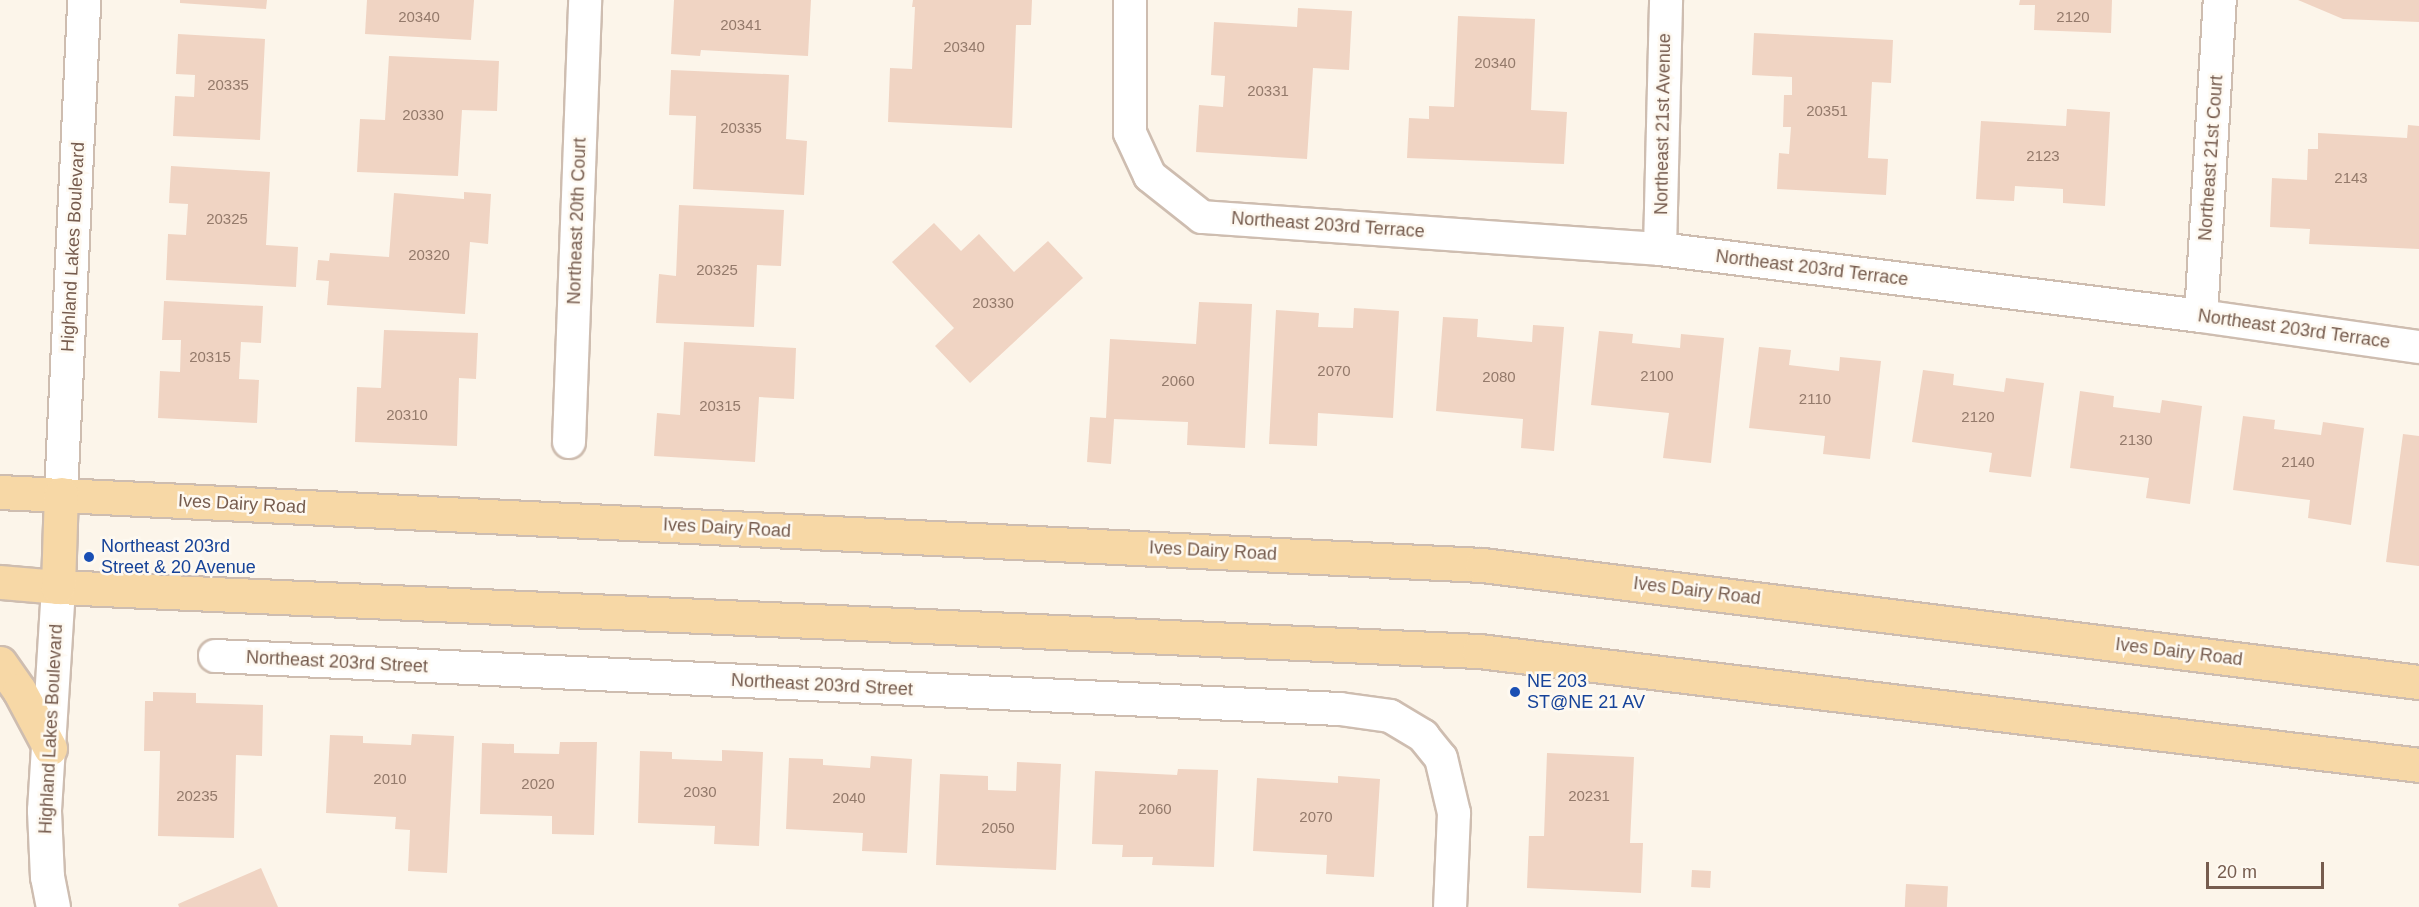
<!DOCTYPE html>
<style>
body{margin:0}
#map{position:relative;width:2419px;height:907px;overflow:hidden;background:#fcf5ea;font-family:Arial,sans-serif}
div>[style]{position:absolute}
.building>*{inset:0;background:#f0d4c3;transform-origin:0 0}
.roads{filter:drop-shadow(2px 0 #cebdb0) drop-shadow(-2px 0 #cebdb0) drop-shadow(0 2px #cebdb0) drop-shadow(0 -2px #cebdb0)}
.minor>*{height:32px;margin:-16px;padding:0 16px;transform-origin:16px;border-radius:16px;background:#fff}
.tertiary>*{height:33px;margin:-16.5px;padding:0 16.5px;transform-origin:16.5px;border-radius:16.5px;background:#fff}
.primary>*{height:33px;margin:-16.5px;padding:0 16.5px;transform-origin:16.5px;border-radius:16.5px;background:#f7d8a6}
.dots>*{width:16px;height:16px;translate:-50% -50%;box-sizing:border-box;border:3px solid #fef9f1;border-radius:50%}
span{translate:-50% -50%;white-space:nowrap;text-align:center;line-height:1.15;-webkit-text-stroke:5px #fef9f1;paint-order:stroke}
.number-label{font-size:15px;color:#947a6b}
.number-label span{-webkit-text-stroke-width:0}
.street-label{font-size:18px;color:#765c4e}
.transit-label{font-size:18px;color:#164399}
.left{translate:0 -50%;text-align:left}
.scale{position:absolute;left:2206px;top:862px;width:118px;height:27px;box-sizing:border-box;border:3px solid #765c4e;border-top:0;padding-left:8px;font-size:18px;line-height:21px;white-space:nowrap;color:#765c4e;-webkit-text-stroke:4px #fef9f1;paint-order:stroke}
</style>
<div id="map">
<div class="building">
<i style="clip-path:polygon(180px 0,267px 0,266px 9px,180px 3px)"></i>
<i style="clip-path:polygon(367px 0,474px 0,471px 40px,365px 34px)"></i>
<i style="clip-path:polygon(674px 0,811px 0,808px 56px,701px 50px,700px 56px,671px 54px)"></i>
<i style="clip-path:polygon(913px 0,1032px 0,1031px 25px,1016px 25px,1012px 128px,888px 122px,890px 68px,912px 69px,915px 7px,912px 7px)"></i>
<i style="clip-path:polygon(2020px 0,2112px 0,2111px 33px,2034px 30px,2035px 5px,2019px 5px)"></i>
<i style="clip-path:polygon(2298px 0,2419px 0,2419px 22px,2343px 19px)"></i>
<i style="clip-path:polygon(1298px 8px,1352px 11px,1349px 70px,1313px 68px,1307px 159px,1196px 152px,1199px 105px,1223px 107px,1225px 76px,1211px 75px,1214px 22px,1297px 27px)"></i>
<i style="clip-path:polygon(1458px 16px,1535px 19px,1531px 110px,1567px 112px,1564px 164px,1407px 158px,1409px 118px,1429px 119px,1429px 106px,1454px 107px)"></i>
<i style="clip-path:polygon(1754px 33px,1893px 40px,1891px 83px,1872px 82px,1868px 158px,1888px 159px,1886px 195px,1777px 189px,1779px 153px,1789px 154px,1791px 127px,1783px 127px,1784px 95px,1792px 95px,1792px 77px,1752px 75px)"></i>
<i style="clip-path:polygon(178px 34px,265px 39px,260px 140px,173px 136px,175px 96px,194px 97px,195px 75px,176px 74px)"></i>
<i style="clip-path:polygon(389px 56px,499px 61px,497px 111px,462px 110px,458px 176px,357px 172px,360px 119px,385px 120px)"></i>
<i style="clip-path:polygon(671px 70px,789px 75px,786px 139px,807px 141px,804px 195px,693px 189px,696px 116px,669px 115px)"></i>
<i style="clip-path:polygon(2067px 109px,2110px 112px,2105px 206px,2063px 203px,2063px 189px,2015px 186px,2014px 201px,1976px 199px,1981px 121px,2066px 126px)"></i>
<i style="clip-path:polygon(2408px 125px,2419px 126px,2419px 249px,2309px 244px,2310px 229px,2270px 227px,2272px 178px,2307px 180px,2308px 149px,2318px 149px,2318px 133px,2407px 138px)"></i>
<i style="clip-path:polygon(171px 166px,270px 172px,266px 245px,298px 247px,296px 287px,166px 280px,168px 234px,186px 235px,188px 204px,169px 203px)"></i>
<i style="clip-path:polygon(464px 192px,491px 194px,488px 244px,470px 242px,465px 314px,327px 305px,329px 281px,316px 280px,318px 260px,329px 261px,330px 253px,389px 257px,394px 193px,464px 199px)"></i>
<i style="clip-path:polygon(679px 205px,784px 210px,781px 266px,757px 265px,754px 327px,656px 323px,659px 274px,676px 276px)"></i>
<i style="clip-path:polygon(934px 223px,961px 251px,979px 234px,1014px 272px,1048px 241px,1083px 278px,970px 383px,935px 346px,954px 328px,892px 262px)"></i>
<i style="clip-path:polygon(164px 301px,263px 306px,261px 343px,241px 342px,239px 379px,259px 380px,257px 423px,158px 418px,160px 371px,180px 372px,181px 340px,162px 340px)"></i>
<i style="clip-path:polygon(1199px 302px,1252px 304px,1245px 448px,1187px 445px,1188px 422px,1114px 419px,1111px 464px,1087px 462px,1090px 417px,1106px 418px,1110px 339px,1196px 344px)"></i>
<i style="clip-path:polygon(1354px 308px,1399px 311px,1393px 418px,1318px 413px,1317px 446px,1269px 444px,1276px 310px,1319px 313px,1318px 327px,1353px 328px)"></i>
<i style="clip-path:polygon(1443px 317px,1478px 319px,1477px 337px,1532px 342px,1533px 325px,1564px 327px,1554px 451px,1521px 448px,1523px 419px,1436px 411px)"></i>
<i style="clip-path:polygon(384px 330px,478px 333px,476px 379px,459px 378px,457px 446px,355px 442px,357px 387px,381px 388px)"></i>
<i style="clip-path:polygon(1599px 331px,1633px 334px,1632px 343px,1680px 348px,1681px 334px,1724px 338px,1711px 463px,1663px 458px,1669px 413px,1591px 405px)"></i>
<i style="clip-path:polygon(684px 342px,796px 348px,794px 399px,759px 397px,755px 462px,654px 456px,657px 413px,680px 415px)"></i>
<i style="clip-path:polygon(1759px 347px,1791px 350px,1789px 365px,1839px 371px,1840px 357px,1881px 361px,1870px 459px,1823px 454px,1825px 436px,1749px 428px)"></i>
<i style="clip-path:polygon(1923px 370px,1954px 374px,1953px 385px,2004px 392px,2006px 378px,2044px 383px,2031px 477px,1989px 472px,1992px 453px,1912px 442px)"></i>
<i style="clip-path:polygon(2080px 391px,2114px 396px,2113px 407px,2160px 413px,2162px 400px,2202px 406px,2190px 504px,2146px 498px,2149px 478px,2070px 468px)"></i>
<i style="clip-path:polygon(2243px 416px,2275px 420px,2274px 429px,2321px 435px,2323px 422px,2364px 428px,2351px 525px,2308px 518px,2310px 500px,2233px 490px)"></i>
<i style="clip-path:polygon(2403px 434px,2419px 436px,2419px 566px,2386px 562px)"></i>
<i style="clip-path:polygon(153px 692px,196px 693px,196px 703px,263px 705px,262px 756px,236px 755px,234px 838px,158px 836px,160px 751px,144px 751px,145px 701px,153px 701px)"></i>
<i style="clip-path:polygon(412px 734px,454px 736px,447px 873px,408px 871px,410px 830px,395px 829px,396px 817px,326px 813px,330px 735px,363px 736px,363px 743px,411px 745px)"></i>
<i style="clip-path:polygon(560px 742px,597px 742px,594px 835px,552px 834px,552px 816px,480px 814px,482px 743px,514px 744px,514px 753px,559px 754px)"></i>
<i style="clip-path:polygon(722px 750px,763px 752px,759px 846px,714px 844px,715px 826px,638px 823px,640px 751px,672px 752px,672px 759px,722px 761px)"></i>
<i style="clip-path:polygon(1547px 753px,1634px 757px,1630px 843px,1643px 843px,1641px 893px,1527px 888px,1529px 836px,1544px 836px)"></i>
<i style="clip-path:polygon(871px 756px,912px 759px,907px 853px,862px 851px,863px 833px,786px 829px,789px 758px,823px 759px,823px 765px,870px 768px)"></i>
<i style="clip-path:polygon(1017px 762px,1061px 764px,1056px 870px,936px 865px,940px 774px,988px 776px,988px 790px,1016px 791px)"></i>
<i style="clip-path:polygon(1178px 769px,1218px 770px,1214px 867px,1152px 865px,1153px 857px,1122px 857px,1123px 845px,1092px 844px,1095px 771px,1177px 775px)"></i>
<i style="clip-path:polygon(1338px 776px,1380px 779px,1374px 877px,1326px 874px,1327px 855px,1253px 851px,1257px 778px,1338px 783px)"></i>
<i style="clip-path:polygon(261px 868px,278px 907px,179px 907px,178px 904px)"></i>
<i style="left:1692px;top:870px;width:19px;height:17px;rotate:3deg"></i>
<i style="left:1906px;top:884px;width:42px;height:23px;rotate:3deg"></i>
</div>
<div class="roads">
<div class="minor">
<i style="left:1130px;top:0;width:133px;rotate:90deg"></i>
<i style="left:1130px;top:133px;width:47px;rotate:65.1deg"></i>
<i style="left:1150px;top:176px;width:66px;rotate:38.3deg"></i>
<i style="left:1202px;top:217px;width:459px;rotate:4deg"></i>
<i style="left:1660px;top:249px;width:545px;rotate:7.06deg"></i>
<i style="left:2201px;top:316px;width:220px;rotate:8.1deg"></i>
<i style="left:1660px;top:249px;width:249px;rotate:-88.6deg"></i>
<i style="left:2201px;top:316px;width:317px;rotate:-86.6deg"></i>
<i style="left:569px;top:442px;width:442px;rotate:-87.9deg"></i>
<i style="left:61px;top:494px;width:495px;rotate:-87.3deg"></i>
<i style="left:215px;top:656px;width:1126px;rotate:2.7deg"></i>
<i style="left:1340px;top:709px;width:50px;rotate:8deg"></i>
<i style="left:1390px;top:716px;width:39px;rotate:31deg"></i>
<i style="left:1423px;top:736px;width:28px;rotate:51deg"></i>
<i style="left:1441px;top:758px;width:57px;rotate:76.7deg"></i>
<i style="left:1454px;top:813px;width:94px;rotate:92.4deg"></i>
</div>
<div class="tertiary">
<i style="left:53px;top:907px;width:31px;rotate:-101deg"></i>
<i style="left:47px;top:877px;width:67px;rotate:-92.6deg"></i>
<i style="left:44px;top:810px;width:223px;rotate:-86.4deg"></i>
</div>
<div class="primary">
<i style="left:0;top:492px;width:1484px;rotate:2.82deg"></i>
<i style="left:1482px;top:565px;width:944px;rotate:7.12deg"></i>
<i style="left:0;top:582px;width:58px;rotate:4.9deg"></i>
<i style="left:58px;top:587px;width:1422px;rotate:2.58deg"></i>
<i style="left:1479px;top:651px;width:947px;rotate:6.91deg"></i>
<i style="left:58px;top:587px;width:93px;rotate:-88.2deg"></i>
<i style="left:0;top:663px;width:33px;rotate:55deg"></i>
<i style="left:19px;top:690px;width:66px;rotate:61.9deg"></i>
</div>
</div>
<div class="dots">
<i style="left:89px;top:557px;background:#1a4fb4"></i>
<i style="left:1515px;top:692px;background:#1a4fb4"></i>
</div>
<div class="number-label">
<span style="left:419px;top:17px">20340</span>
<span style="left:2073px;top:17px">2120</span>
<span style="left:741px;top:25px">20341</span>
<span style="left:964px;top:47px">20340</span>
<span style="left:1495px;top:63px">20340</span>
<span style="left:228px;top:85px">20335</span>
<span style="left:1268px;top:91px">20331</span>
<span style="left:1827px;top:111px">20351</span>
<span style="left:423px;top:115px">20330</span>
<span style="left:741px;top:128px">20335</span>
<span style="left:2043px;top:156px">2123</span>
<span style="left:2351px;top:178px">2143</span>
<span style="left:227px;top:219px">20325</span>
<span style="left:429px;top:255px">20320</span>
<span style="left:717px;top:270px">20325</span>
<span style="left:993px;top:303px">20330</span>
<span style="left:210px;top:357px">20315</span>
<span style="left:1334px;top:371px">2070</span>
<span style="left:1657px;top:376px">2100</span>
<span style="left:1499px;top:377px">2080</span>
<span style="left:1178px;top:381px">2060</span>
<span style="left:1815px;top:399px">2110</span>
<span style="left:720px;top:406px">20315</span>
<span style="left:407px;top:415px">20310</span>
<span style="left:1978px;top:417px">2120</span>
<span style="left:2136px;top:440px">2130</span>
<span style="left:2298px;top:462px">2140</span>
<span style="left:390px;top:779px">2010</span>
<span style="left:538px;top:784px">2020</span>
<span style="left:700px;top:792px">2030</span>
<span style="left:197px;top:796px">20235</span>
<span style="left:1589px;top:796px">20231</span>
<span style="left:849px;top:798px">2040</span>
<span style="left:1155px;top:809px">2060</span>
<span style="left:1316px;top:817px">2070</span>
<span style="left:998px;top:828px">2050</span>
</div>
<div class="street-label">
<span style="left:1663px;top:124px;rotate:-89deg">Northeast 21st Avenue</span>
<span style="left:2211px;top:158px;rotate:-86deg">Northeast 21st Court</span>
<span style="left:577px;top:221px;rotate:-88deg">Northeast 20th Court</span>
<span style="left:1328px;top:225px;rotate:4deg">Northeast 203rd Terrace</span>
<span style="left:73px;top:247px;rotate:-87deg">Highland Lakes Boulevard</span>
<span style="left:1812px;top:268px;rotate:7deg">Northeast 203rd Terrace</span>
<span style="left:2294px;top:329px;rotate:8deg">Northeast 203rd Terrace</span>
<span style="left:242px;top:504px;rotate:3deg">Ives Dairy Road</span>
<span style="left:727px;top:528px;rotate:3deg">Ives Dairy Road</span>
<span style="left:1213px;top:551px;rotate:3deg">Ives Dairy Road</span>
<span style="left:1697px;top:591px;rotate:7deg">Ives Dairy Road</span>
<span style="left:2179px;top:652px;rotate:7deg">Ives Dairy Road</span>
<span style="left:337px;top:662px;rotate:3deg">Northeast 203rd Street</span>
<span style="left:822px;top:685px;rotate:3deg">Northeast 203rd Street</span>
<span style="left:51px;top:729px;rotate:-87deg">Highland Lakes Boulevard</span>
</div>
<div class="transit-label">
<span class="left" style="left:101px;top:557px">Northeast 203rd<br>Street &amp; 20 Avenue</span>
<span class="left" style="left:1527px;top:692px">NE 203<br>ST@NE 21 AV</span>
</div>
<div class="scale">20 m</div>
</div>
